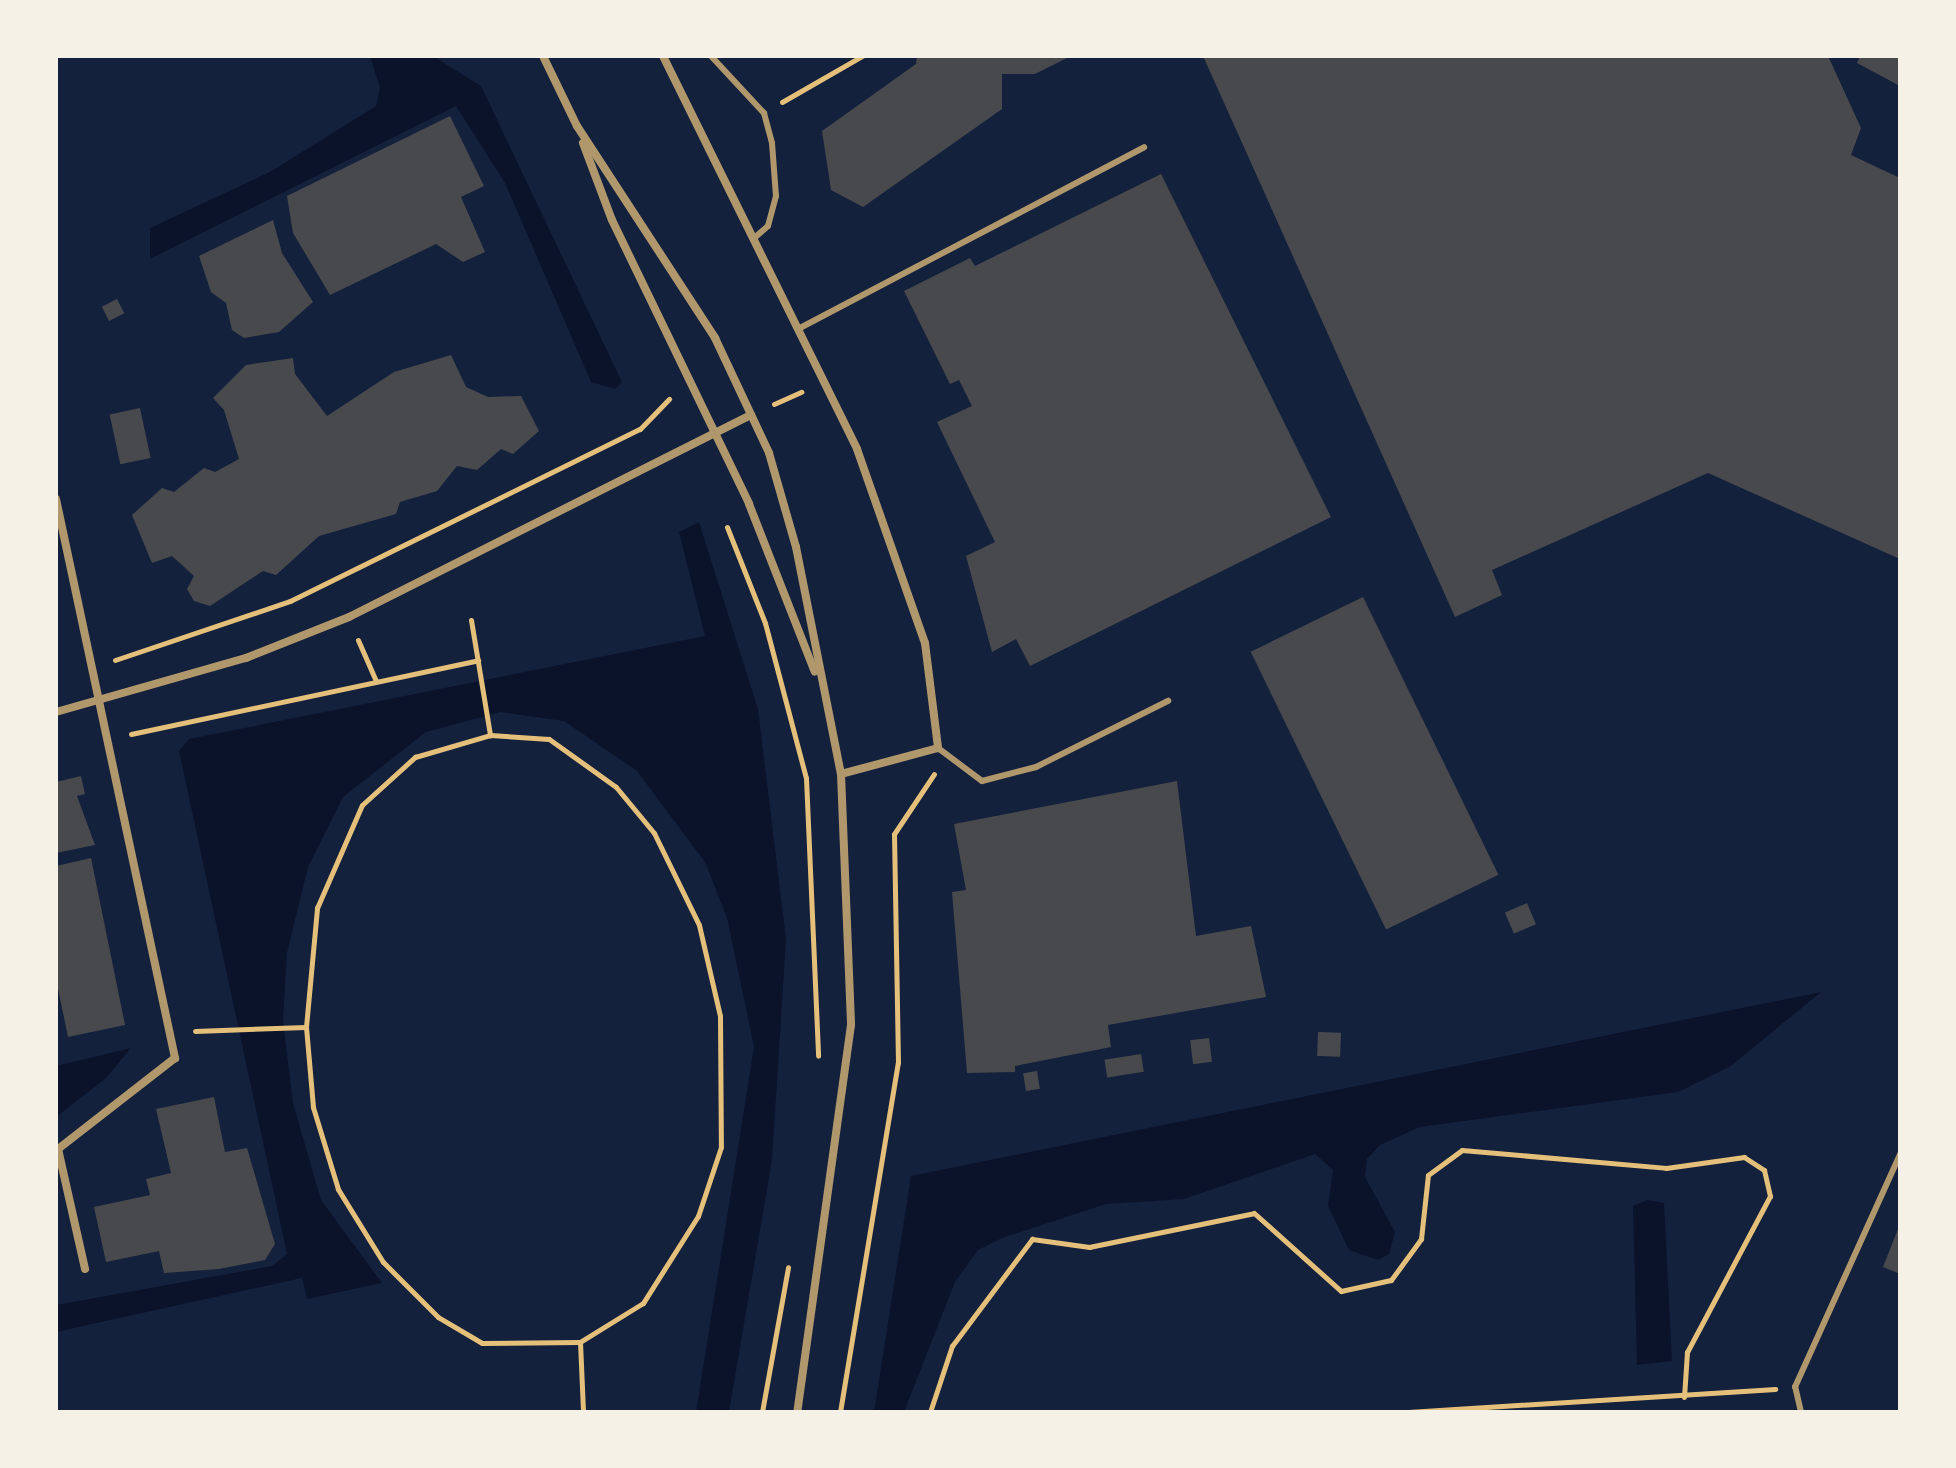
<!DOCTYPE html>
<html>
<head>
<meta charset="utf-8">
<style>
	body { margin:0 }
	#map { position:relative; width:1956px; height:1468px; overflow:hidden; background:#14213d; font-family:Bitter,serif }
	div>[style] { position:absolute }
	.water>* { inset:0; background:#0b132b }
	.building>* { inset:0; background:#48494c; transform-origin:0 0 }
	.path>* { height:5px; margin:-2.5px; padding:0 2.5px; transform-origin:2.5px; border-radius:2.5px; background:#e5c07b }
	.service>* { height:6px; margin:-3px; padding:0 3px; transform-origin:3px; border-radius:3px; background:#b1986c }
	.minor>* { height:8px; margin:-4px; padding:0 4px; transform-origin:4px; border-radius:4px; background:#b1986c }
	span { translate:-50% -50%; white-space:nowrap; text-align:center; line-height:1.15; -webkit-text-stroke:6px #f6f1e7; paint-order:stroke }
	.frame { position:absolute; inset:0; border:58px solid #f6f1e7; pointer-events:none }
</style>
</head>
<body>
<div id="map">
	<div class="water">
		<i style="clip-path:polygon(370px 56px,433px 56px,481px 86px,622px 382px,615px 389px,591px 382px,505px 183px,456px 106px,150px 259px,150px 228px,270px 172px,376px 106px,380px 88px)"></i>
		<i style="clip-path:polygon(699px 522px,758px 709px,786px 939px,772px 1160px,729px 1412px,696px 1412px,754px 1047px,727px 918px,705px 862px,637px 771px,564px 721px,500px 712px,426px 732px,343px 797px,308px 867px,287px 953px,283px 1021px,293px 1103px,321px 1200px,382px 1283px,307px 1299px,302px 1278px,56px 1332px,56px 1305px,272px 1266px,287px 1254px,179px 751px,189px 739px,705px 636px,679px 532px)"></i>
		<i style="clip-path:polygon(1821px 992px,1731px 1066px,1678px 1092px,1420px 1127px,1380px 1145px,1367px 1159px,1365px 1177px,1395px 1232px,1389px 1254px,1378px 1260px,1349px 1250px,1328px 1206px,1333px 1170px,1315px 1154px,1184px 1199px,1106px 1204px,1002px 1238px,978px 1250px,955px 1282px,904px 1412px,874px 1412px,911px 1176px)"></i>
		<i style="clip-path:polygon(131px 1048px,105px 1079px,56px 1117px,56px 1066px)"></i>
		<i style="clip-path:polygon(1647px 1200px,1664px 1203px,1672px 1361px,1637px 1365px,1633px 1206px)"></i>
	</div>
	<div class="building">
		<i style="clip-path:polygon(917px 56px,1071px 56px,1035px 74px,1002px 74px,1002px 109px,863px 207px,831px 190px,822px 131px,916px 64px)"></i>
		<i style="clip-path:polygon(1203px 56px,1828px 56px,1861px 128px,1851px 155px,1900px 178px,1900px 559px,1708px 473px,1492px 570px,1502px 595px,1455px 617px)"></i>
		<i style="clip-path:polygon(1860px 56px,1900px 56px,1900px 86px,1857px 63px)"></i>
		<i style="clip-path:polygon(450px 116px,484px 186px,461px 197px,485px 252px,463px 262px,436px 244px,330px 295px,293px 233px,287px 196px)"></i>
		<i style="clip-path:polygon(1161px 174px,1331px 517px,1030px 666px,1016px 639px,992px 652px,966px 556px,995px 542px,937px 422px,972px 406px,959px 380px,950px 384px,904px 291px,970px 258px,975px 266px)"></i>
		<i style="clip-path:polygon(273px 220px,282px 253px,313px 302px,279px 332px,244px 338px,232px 330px,226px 303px,211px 292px,199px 256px)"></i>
		<i style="left:117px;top:299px;width:16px;height:17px;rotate:63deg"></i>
		<i style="clip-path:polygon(451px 355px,466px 387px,488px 397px,521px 396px,539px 431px,513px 454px,501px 449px,477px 470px,457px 466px,437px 491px,400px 502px,396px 514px,319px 536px,276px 575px,263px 571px,210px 606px,194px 601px,187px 589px,194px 576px,172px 556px,152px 563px,132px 515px,162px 488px,174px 492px,204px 468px,215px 472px,239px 459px,224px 410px,213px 398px,246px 365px,293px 358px,295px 374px,327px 416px,394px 372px)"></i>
		<i style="left:140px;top:408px;width:51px;height:31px;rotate:78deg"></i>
		<i style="left:1363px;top:597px;width:309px;height:125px;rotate:64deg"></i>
		<i style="clip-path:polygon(81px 776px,85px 794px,77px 796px,95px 845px,56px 853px,56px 782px)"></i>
		<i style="clip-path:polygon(1177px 781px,1196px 936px,1251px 926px,1266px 997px,1108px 1025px,1111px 1047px,1015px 1066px,1015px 1072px,967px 1073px,952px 892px,966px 890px,954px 824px)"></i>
		<i style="clip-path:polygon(91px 858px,125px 1025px,68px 1037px,56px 979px,56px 866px)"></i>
		<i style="left:1527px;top:903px;width:23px;height:24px;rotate:67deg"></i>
		<i style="left:1318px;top:1032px;width:23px;height:24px;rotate:2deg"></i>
		<i style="left:1209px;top:1038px;width:24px;height:19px;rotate:83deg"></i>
		<i style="left:1141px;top:1054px;width:18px;height:37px;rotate:81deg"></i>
		<i style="left:1037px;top:1071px;width:18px;height:14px;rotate:81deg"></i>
		<i style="clip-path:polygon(214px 1097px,225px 1152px,247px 1148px,275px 1244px,265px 1260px,219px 1269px,164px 1273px,159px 1251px,106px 1262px,94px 1207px,150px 1195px,146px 1179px,171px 1173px,156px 1109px)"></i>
		<i style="clip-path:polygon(1900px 1224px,1900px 1274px,1883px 1267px)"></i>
	</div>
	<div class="path">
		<i style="left:782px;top:102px;width:92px;rotate:-29.9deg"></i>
		<i style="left:774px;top:404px;width:30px;rotate:-24deg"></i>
		<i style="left:727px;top:527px;width:103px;rotate:68.4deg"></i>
		<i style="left:765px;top:623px;width:160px;rotate:75.2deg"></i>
		<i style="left:806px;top:778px;width:278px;rotate:87.5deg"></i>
		<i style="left:471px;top:620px;width:117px;rotate:80.6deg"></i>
		<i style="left:358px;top:640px;width:45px;rotate:66.3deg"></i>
		<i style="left:115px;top:660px;width:185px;rotate:-18.6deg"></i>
		<i style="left:290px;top:601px;width:390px;rotate:-26.2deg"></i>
		<i style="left:640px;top:429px;width:42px;rotate:-46deg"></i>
		<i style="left:131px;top:734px;width:355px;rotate:-12deg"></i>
		<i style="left:490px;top:735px;width:59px;rotate:3.9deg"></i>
		<i style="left:549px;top:739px;width:82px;rotate:35.6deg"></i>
		<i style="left:616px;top:787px;width:60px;rotate:50.4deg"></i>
		<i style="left:654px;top:833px;width:102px;rotate:63.9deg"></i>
		<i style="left:699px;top:925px;width:93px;rotate:77deg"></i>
		<i style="left:720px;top:1016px;width:131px;rotate:89.6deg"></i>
		<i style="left:721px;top:1147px;width:73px;rotate:108.4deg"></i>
		<i style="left:698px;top:1216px;width:103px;rotate:122.3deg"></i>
		<i style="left:643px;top:1303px;width:74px;rotate:148.2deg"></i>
		<i style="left:580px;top:1342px;width:98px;rotate:179.4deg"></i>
		<i style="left:482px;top:1343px;width:51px;rotate:-149.4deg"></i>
		<i style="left:438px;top:1317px;width:78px;rotate:-135deg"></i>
		<i style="left:383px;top:1262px;width:86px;rotate:-121.7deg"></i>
		<i style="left:338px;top:1189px;width:86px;rotate:-107deg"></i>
		<i style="left:313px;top:1107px;width:80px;rotate:-95deg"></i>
		<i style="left:306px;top:1027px;width:120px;rotate:-84.7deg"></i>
		<i style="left:317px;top:908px;width:112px;rotate:-66.4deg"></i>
		<i style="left:362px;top:805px;width:72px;rotate:-42.2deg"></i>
		<i style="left:415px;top:757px;width:78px;rotate:-16.3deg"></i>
		<i style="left:195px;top:1031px;width:111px;rotate:-2.1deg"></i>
		<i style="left:580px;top:1342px;width:70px;rotate:87.5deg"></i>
		<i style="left:762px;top:1412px;width:147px;rotate:-79.8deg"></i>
		<i style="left:840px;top:1412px;width:354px;rotate:-80.6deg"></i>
		<i style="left:898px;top:1063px;width:229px;rotate:-91deg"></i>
		<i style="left:894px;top:834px;width:72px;rotate:-56.3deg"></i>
		<i style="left:930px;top:1412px;width:70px;rotate:-71.6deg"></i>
		<i style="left:952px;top:1346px;width:134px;rotate:-53.2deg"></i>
		<i style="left:1032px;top:1239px;width:58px;rotate:8deg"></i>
		<i style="left:1089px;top:1247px;width:168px;rotate:-11.6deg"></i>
		<i style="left:1254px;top:1213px;width:117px;rotate:41.9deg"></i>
		<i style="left:1341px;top:1291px;width:51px;rotate:-12.4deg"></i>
		<i style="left:1391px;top:1280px;width:51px;rotate:-53.8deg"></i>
		<i style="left:1421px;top:1239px;width:64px;rotate:-83.8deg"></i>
		<i style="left:1428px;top:1175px;width:42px;rotate:-36.3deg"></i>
		<i style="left:1462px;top:1150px;width:205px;rotate:5deg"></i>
		<i style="left:1666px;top:1168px;width:79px;rotate:-8deg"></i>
		<i style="left:1744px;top:1157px;width:24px;rotate:33deg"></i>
		<i style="left:1764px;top:1170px;width:27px;rotate:77deg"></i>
		<i style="left:1770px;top:1196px;width:177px;rotate:118deg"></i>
		<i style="left:1687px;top:1352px;width:45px;rotate:93.8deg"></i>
		<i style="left:1408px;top:1412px;width:368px;rotate:-3.6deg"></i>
	</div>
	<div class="service">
		<i style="left:711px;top:56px;width:78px;rotate:47.1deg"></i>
		<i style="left:764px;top:113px;width:31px;rotate:75deg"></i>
		<i style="left:772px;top:143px;width:53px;rotate:85.7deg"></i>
		<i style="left:776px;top:196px;width:31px;rotate:105deg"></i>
		<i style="left:768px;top:226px;width:20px;rotate:139deg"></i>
		<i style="left:798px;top:329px;width:391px;rotate:-27.7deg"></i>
		<i style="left:938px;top:748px;width:55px;rotate:36.9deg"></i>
		<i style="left:982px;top:781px;width:56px;rotate:-14.5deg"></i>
		<i style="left:1036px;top:767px;width:148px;rotate:-26.6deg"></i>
		<i style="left:1801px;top:1412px;width:26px;rotate:-103deg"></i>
		<i style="left:1795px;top:1387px;width:256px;rotate:-65.7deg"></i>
	</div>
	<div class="minor">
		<i style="left:543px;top:56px;width:78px;rotate:64.1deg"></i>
		<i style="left:577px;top:126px;width:253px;rotate:56.9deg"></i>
		<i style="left:715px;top:338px;width:127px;rotate:64.8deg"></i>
		<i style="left:769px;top:453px;width:98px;rotate:74deg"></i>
		<i style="left:796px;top:547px;width:231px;rotate:78.8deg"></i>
		<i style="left:841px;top:774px;width:251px;rotate:87.7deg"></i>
		<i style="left:851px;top:1025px;width:391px;rotate:97.9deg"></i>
		<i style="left:663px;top:56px;width:438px;rotate:63.7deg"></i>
		<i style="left:857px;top:449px;width:206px;rotate:70.7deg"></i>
		<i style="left:925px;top:643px;width:106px;rotate:82.9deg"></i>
		<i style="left:938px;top:748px;width:100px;rotate:165deg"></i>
		<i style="left:583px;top:143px;width:82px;rotate:69.4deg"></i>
		<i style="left:612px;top:220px;width:315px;rotate:64.2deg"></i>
		<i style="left:749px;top:504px;width:180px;rotate:68.6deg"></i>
		<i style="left:56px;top:499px;width:572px;rotate:77.98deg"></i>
		<i style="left:175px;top:1058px;width:148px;rotate:142.1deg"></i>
		<i style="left:58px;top:1149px;width:123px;rotate:77.3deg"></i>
		<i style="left:56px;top:712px;width:198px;rotate:-15.9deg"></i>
		<i style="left:246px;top:658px;width:111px;rotate:-21.7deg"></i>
		<i style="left:349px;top:617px;width:450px;rotate:-26.7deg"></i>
	</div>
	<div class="frame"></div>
</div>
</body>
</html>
